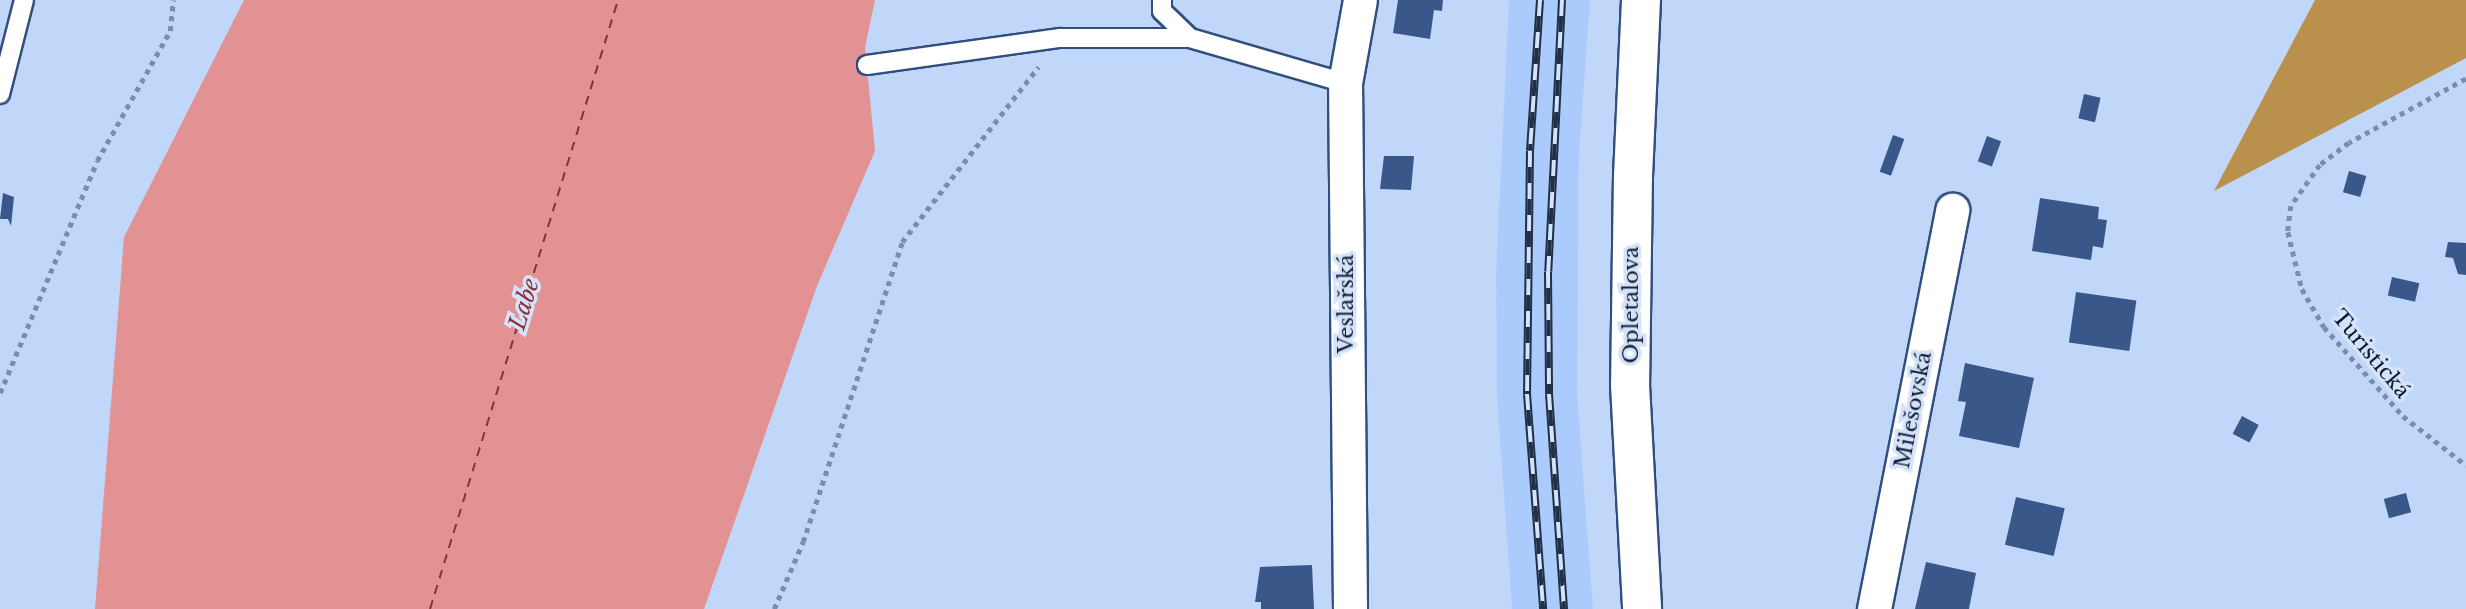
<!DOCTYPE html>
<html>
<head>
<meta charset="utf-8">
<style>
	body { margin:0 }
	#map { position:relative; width:2466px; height:609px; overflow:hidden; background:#c1d7f9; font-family:"Libre Baskerville",serif }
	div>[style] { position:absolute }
	.built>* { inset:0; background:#abcbfd }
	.forest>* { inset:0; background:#b9914d }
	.water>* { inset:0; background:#e39293 }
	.ferry>* { height:2px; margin-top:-1px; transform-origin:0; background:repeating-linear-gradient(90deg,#8e2f37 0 9px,transparent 0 16px) }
	.building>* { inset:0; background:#395889; transform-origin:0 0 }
	.path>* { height:4.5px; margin-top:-2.25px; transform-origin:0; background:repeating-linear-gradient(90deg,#7b8daa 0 5px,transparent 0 10px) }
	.roads { filter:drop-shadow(2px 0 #304e7e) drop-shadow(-2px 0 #304e7e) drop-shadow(0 2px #304e7e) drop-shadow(0 -2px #304e7e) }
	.service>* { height:18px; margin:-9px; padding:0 9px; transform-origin:9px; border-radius:9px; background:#fff }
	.minor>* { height:33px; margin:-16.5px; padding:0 16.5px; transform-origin:16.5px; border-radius:16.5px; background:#fff }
	.primary>* { height:38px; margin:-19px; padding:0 19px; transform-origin:19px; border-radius:19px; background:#fff }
	.rail>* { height:8px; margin-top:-4px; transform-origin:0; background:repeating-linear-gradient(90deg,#d4e3fa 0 16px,#223045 0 32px); box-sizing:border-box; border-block:2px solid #223045 }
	span { translate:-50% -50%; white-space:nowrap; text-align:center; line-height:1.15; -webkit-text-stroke:7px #d4e3fa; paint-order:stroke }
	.street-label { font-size:21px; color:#0e1b2f }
	.water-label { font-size:23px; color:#8e2f37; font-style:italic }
</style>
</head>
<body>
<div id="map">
	<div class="built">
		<i style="clip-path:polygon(1509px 0,1590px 0,1579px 154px,1577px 393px,1593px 609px,1512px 609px,1497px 396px,1496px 272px)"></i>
	</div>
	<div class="forest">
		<i style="clip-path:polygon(2315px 0,2466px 0,2466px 58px,2214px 191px)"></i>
	</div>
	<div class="water">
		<i style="clip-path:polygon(244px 0,875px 0,865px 47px,875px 151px,817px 286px,704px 609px,95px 609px,124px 237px)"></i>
	</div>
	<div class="ferry">
		<i style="left:430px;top:609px;width:637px;rotate:-72.84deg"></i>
	</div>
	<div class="building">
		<i style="clip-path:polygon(1398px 0,1443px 0,1442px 11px,1434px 10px,1430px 39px,1393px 33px)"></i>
		<i style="left:2084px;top:94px;width:17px;height:25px;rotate:13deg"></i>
		<i style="left:1893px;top:135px;width:12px;height:39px;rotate:20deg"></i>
		<i style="left:1987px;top:136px;width:15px;height:27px;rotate:20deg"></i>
		<i style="clip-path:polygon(1384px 156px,1414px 156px,1411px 190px,1380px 189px)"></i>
		<i style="left:2349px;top:171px;width:18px;height:22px;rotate:16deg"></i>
		<i style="clip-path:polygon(3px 193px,14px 197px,11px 226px,8px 219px,0 219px)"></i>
		<i style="clip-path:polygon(2040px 198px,2099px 207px,2098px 219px,2107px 220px,2103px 248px,2093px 246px,2091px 260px,2032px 251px)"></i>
		<i style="clip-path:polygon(2448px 242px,2466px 243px,2466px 275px,2458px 274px,2453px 258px,2445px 257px)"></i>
		<i style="left:2392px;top:277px;width:28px;height:19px;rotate:13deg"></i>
		<i style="left:2076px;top:292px;width:61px;height:51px;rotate:8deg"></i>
		<i style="clip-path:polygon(1965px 363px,2034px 378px,2019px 448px,1959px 436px,1966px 402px,1958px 401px)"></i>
		<i style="left:2242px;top:416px;width:19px;height:20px;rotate:28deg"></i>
		<i style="left:2406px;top:493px;width:20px;height:23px;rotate:75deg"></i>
		<i style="left:2016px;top:497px;width:50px;height:49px;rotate:13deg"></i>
		<i style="clip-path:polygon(1926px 562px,1976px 573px,1969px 609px,1915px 609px)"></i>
		<i style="clip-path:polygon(1312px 565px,1314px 609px,1261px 609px,1261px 602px,1255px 602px,1260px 567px)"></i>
	</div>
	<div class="path">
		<i style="left:2466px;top:79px;width:133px;rotate:151.3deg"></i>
		<i style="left:2349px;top:143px;width:36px;rotate:143deg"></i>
		<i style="left:2320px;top:165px;width:50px;rotate:125.3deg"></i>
		<i style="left:2291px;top:206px;width:26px;rotate:97deg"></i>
		<i style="left:2288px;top:232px;width:59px;rotate:76.2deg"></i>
		<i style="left:2302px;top:289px;width:44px;rotate:59.9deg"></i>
		<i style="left:2324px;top:327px;width:119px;rotate:48.4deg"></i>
		<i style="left:2403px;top:416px;width:80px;rotate:37.9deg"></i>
		<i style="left:0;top:393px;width:251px;rotate:-67.3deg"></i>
		<i style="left:97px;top:161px;width:149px;rotate:-60.7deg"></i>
		<i style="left:170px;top:31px;width:31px;rotate:-84deg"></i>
		<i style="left:774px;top:609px;width:73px;rotate:-66.6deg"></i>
		<i style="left:803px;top:542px;width:316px;rotate:-71.7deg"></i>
		<i style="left:902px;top:242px;width:222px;rotate:-52.1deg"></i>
	</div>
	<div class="roads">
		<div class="service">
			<i style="left:1162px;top:0;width:11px;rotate:90deg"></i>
			<i style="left:1162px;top:11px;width:39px;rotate:44deg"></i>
			<i style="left:867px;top:65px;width:195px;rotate:-8deg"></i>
			<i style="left:1060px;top:38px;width:130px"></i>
			<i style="left:1190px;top:38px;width:161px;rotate:16.2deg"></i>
			<i style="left:0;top:94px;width:97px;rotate:-75.7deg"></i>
		</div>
		<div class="minor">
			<i style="left:1350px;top:609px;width:526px;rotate:-90.54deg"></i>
			<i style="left:1345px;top:83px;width:84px;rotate:-79.8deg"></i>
			<i style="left:1874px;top:609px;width:407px;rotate:-78.9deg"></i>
		</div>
		<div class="primary">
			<i style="left:1641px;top:0;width:175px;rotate:92.6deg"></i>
			<i style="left:1633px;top:175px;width:210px;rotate:90.8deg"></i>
			<i style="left:1630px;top:385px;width:224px;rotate:86.9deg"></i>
		</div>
	</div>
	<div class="rail">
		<i style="left:1540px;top:0;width:151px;rotate:93.8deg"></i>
		<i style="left:1530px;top:151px;width:243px;rotate:90.7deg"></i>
		<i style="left:1527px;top:394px;width:216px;rotate:85.7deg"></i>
		<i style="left:1562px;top:0;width:272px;rotate:92.9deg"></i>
		<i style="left:1548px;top:272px;width:122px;rotate:89.5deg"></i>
		<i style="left:1549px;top:394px;width:216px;rotate:86deg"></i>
	</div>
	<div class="street-label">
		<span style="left:1346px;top:304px;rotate:-90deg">Veslařská</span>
		<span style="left:1631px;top:305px;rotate:-90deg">Opletalova</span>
		<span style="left:2371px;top:354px;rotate:50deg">Turistická</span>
		<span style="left:1913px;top:410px;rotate:-79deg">Milešovská</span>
	</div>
	<div class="water-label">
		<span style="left:524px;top:304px;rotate:-73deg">Labe</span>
	</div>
</div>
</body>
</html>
